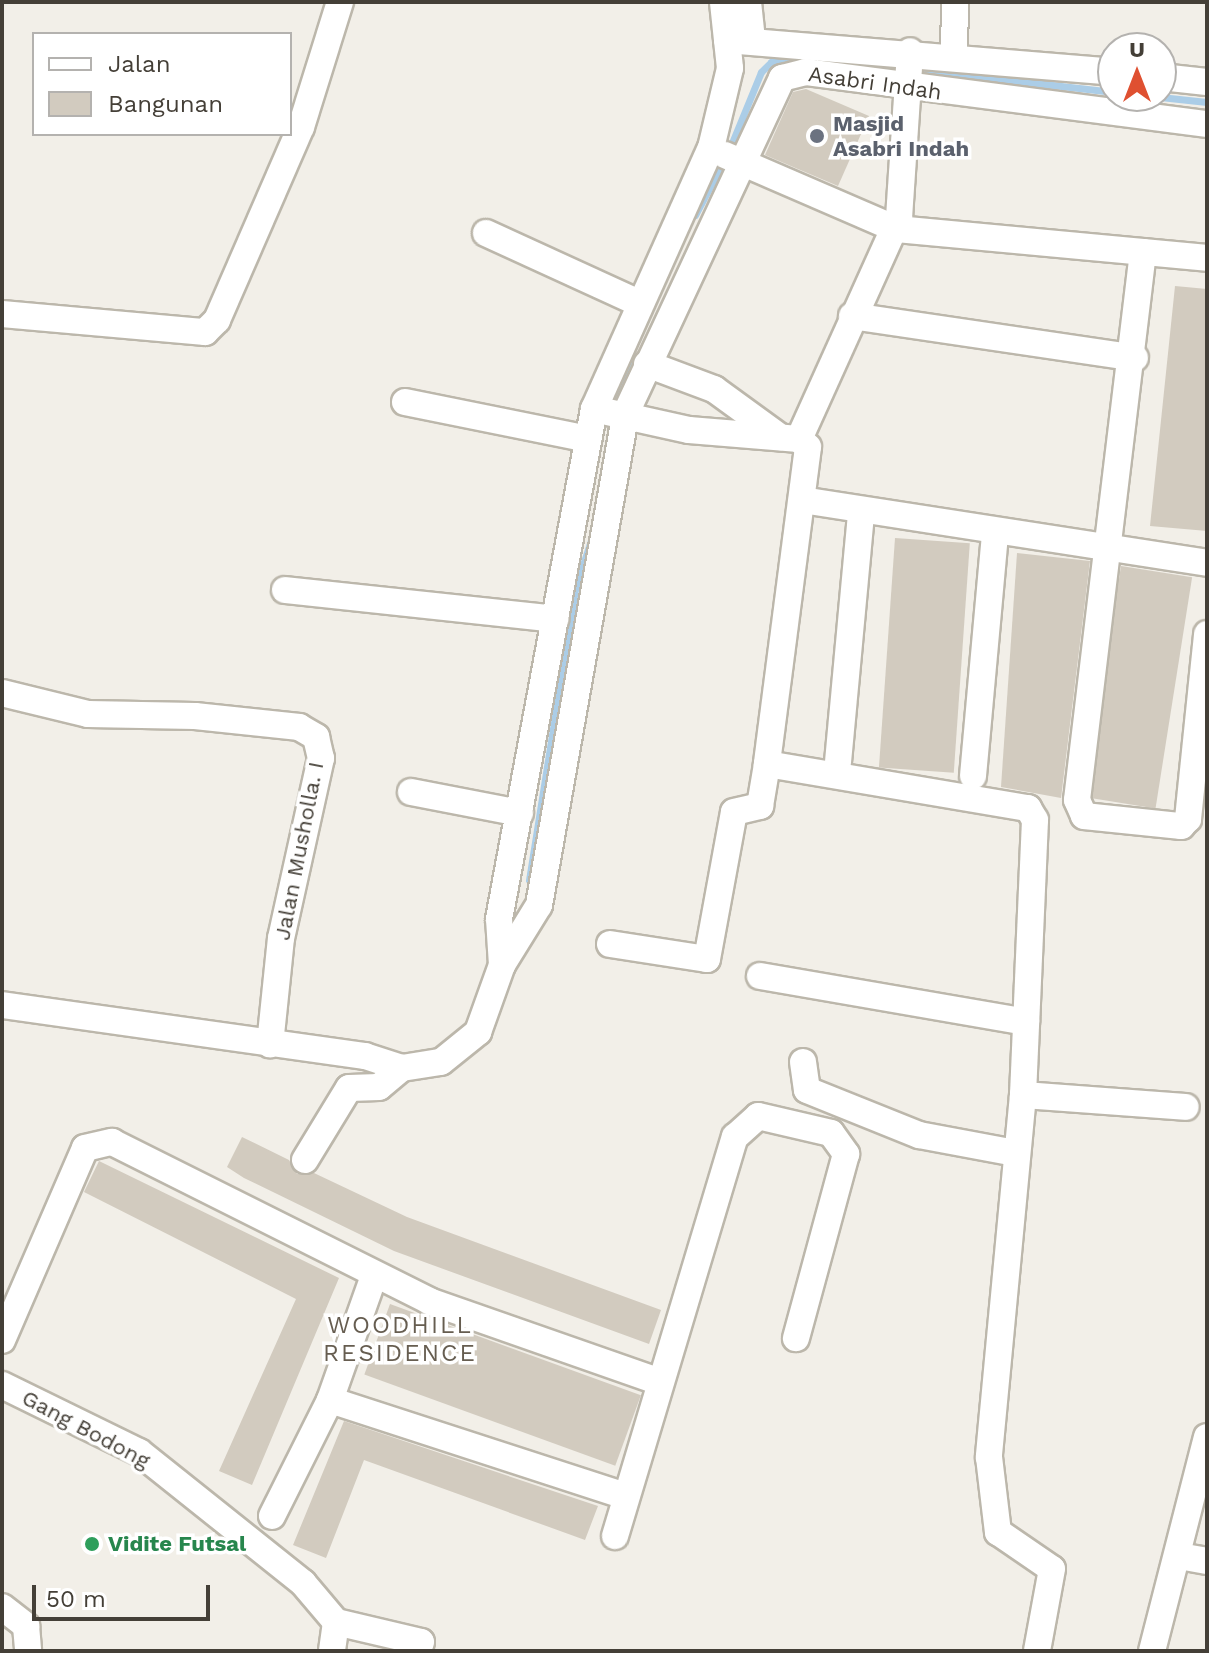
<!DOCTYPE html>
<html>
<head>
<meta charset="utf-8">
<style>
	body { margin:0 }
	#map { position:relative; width:1209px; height:1653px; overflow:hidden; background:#f2efe8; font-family:"Work Sans",sans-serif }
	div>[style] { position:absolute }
	.stream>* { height:7px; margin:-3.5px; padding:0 3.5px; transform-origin:3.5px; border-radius:3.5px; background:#abcde7 }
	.building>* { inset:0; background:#d2cbbf; transform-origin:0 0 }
	.roads { filter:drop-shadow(2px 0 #bcb7ab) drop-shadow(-2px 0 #bcb7ab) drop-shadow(0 2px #bcb7ab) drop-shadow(0 -2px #bcb7ab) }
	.street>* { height:26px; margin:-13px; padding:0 13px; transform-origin:13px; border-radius:13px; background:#fff }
	.dots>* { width:22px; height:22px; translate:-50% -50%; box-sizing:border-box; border:4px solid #fff; border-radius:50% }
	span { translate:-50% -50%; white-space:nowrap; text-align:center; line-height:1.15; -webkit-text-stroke:7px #fff; paint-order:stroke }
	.street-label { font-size:22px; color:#443f37 }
	.worship-label { font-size:22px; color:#5b616d; font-weight:700 }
	.left { translate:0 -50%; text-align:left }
	.leisure-label { font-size:22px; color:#27864d; font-weight:700 }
	.neighbourhood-label { font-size:24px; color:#665d50; letter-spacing:2px }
	.frame { position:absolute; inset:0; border:4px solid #443f37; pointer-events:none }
	.legend { position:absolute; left:32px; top:32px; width:260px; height:104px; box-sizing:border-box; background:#fff; border:2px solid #b4b2af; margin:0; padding:10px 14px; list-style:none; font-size:24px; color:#443f37 }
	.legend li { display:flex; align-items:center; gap:16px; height:40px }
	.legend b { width:40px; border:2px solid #b4b2af }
	.north { position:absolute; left:1097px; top:32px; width:80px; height:80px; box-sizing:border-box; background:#fff; border:2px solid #b4b2af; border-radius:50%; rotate:0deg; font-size:22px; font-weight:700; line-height:32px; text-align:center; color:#443f37 }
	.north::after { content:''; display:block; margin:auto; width:28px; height:36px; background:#df5031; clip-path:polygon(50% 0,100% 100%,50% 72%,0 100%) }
	.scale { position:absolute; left:32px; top:1585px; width:178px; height:36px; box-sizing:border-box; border:4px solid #443f37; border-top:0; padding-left:10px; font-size:24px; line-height:28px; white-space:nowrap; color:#443f37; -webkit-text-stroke:6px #fff; paint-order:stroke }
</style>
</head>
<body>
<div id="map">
	<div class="stream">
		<i style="left:877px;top:65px;width:238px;rotate:6.5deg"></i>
		<i style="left:1151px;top:96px;width:56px;rotate:6.1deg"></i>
		<i style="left:729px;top:150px;width:84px;rotate:-67.7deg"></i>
		<i style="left:761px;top:72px;width:14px;rotate:-45deg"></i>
		<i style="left:771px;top:62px;width:26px;rotate:-7deg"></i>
		<i style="left:695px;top:215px;width:60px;rotate:-62.2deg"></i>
		<i style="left:617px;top:400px;width:42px;rotate:-73.3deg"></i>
		<i style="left:529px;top:880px;width:295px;rotate:-81deg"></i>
		<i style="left:575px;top:589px;width:55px;rotate:-71.9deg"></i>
	</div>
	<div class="building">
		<i style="clip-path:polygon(806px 89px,869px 116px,838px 186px,765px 155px,793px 92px)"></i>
		<i style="clip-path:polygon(1175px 286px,1207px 289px,1207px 531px,1150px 526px)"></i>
		<i style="left:895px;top:538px;width:75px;height:230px;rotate:4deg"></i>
		<i style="clip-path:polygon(1017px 553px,1090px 561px,1061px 798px,1001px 787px)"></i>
		<i style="left:1121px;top:566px;width:72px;height:234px;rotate:9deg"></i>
		<i style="clip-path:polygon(242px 1137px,289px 1160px,297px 1174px,314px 1173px,407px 1217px,661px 1310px,649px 1344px,394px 1251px,244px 1178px,227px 1167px)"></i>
		<i style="clip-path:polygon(99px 1161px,339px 1278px,252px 1485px,219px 1471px,296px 1299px,84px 1192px)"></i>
		<i style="left:390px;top:1304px;width:267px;height:75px;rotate:20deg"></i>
		<i style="clip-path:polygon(344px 1421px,598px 1506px,585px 1540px,364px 1460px,326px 1558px,293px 1545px)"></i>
	</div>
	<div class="roads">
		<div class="street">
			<i style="left:748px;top:2px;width:38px;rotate:84deg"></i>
			<i style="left:727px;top:40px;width:387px;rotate:4.7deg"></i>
			<i style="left:954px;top:54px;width:52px;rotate:-88.9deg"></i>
			<i style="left:1161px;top:77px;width:46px;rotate:6.2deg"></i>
			<i style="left:725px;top:155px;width:186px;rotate:23.4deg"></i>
			<i style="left:896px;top:229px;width:312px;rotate:5.3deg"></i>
			<i style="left:486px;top:233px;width:168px;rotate:24.6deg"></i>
			<i style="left:1143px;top:252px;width:552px;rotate:96.87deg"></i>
			<i style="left:1077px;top:800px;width:17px;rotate:66deg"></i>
			<i style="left:1084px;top:816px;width:98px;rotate:5.9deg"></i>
			<i style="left:1181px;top:826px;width:10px;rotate:-45deg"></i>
			<i style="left:1188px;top:819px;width:186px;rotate:-84.1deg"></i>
			<i style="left:2px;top:314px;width:204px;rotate:5.1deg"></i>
			<i style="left:205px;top:332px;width:17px;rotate:-45deg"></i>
			<i style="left:217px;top:320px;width:210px;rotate:-66.5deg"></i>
			<i style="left:301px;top:127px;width:131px;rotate:-72.7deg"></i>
			<i style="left:852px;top:316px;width:286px;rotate:8.4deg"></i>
			<i style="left:647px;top:364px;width:72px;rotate:20.5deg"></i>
			<i style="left:714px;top:389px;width:82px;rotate:36deg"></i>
			<i style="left:405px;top:402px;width:187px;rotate:11.4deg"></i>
			<i style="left:594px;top:409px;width:97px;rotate:12.5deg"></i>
			<i style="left:689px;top:430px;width:110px;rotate:4.7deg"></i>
			<i style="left:799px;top:439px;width:12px;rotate:42deg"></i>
			<i style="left:808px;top:447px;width:320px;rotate:97.4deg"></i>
			<i style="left:767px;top:764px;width:265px;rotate:9.6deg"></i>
			<i style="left:1028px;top:808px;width:14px;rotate:60deg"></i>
			<i style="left:1035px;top:820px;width:275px;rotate:92.5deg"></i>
			<i style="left:1023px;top:1095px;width:364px;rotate:95.4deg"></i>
			<i style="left:989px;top:1457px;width:76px;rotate:83.2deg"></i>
			<i style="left:998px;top:1532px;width:65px;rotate:34.4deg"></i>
			<i style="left:1052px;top:1569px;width:83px;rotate:100.4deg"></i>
			<i style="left:799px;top:439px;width:243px;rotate:-65.7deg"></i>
			<i style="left:899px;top:218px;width:167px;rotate:-86.2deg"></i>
			<i style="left:802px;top:500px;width:410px;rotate:8.8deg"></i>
			<i style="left:285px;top:590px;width:272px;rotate:6.1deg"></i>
			<i style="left:2px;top:693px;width:89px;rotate:13.7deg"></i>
			<i style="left:88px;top:714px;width:107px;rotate:1.1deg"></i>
			<i style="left:195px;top:716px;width:105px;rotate:6deg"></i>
			<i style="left:299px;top:727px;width:20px;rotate:30deg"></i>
			<i style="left:316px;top:737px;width:22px;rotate:77deg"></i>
			<i style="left:321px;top:758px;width:184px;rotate:102.5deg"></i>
			<i style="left:281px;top:938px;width:107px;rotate:95.9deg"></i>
			<i style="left:838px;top:762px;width:248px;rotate:-84.7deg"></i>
			<i style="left:973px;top:776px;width:244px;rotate:-84.8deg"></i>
			<i style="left:411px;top:792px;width:111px;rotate:10.9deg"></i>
			<i style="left:610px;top:944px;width:98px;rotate:8.8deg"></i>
			<i style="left:707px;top:959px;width:149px;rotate:-79.6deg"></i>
			<i style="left:734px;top:812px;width:27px;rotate:-13deg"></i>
			<i style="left:760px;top:806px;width:43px;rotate:-80.5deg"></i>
			<i style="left:502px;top:965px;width:46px;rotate:-93.7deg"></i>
			<i style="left:499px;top:919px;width:519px;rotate:-79.45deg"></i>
			<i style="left:594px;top:409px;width:286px;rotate:-65.9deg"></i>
			<i style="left:711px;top:148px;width:82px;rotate:-76.6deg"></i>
			<i style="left:730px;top:68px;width:66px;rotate:-96.1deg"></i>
			<i style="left:760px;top:976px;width:270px;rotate:9.8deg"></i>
			<i style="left:2px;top:1005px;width:367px;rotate:8deg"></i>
			<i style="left:365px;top:1056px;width:39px;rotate:18deg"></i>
			<i style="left:402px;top:1068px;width:39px;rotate:-9deg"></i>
			<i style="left:441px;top:1062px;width:48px;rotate:-39deg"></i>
			<i style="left:478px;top:1032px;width:71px;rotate:-70.3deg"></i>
			<i style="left:502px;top:965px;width:70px;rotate:-58.3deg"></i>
			<i style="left:539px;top:905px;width:497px;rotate:-80deg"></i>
			<i style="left:625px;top:415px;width:372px;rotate:-65deg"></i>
			<i style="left:782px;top:78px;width:25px;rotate:-14deg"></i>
			<i style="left:806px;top:72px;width:404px;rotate:7.4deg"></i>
			<i style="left:803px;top:1062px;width:28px;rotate:82deg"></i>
			<i style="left:807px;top:1090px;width:121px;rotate:21.9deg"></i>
			<i style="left:919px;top:1135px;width:98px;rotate:10.6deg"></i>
			<i style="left:1023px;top:1095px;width:163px;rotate:4.2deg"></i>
			<i style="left:305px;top:1160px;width:84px;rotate:-58.6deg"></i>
			<i style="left:349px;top:1088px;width:30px;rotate:-2deg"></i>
			<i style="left:379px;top:1087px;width:30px;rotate:-40deg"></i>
			<i style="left:2px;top:1340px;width:209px;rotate:-66.6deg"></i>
			<i style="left:85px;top:1148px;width:28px;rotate:-13deg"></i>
			<i style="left:112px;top:1142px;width:355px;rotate:26.6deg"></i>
			<i style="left:429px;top:1301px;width:243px;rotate:19.3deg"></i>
			<i style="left:2px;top:1385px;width:153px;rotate:26.1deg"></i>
			<i style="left:139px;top:1452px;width:210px;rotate:38.6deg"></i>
			<i style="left:303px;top:1583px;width:51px;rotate:49.8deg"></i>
			<i style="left:336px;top:1622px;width:29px;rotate:98deg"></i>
			<i style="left:330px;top:1400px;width:311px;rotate:18deg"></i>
			<i style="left:272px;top:1516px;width:130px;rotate:-63.4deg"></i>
			<i style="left:330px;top:1400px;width:132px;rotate:-70.5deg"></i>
			<i style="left:615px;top:1536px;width:417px;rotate:-73.3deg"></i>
			<i style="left:735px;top:1137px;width:31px;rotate:-42deg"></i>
			<i style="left:758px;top:1116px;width:75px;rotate:13.1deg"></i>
			<i style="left:831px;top:1133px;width:26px;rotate:54deg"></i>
			<i style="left:846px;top:1154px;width:191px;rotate:105.2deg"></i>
			<i style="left:1179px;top:1556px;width:28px;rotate:10deg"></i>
			<i style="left:2px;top:1607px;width:31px;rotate:38deg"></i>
			<i style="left:26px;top:1626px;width:25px;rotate:85deg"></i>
			<i style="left:336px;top:1622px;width:87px;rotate:13.2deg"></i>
			<i style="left:421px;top:1642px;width:9px;rotate:108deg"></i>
			<i style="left:1152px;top:1651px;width:221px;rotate:-75.6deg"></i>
		</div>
	</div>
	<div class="dots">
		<i style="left:817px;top:136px;background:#6b7280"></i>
		<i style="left:92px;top:1544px;background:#2e9e5b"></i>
	</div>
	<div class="street-label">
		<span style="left:875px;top:83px;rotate:8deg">Asabri Indah</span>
		<span style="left:299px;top:851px;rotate:-79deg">Jalan Musholla. I</span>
		<span style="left:86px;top:1429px;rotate:28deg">Gang Bodong</span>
	</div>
	<div class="worship-label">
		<span class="left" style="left:833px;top:136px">Masjid<br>Asabri Indah</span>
	</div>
	<div class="leisure-label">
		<span class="left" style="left:108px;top:1544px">Vidite Futsal</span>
	</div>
	<div class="neighbourhood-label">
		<span style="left:400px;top:1340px">WOODHILL<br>RESIDENCE</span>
	</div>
	<div class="frame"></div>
	<ul class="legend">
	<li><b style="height:10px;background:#fff"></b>Jalan</li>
	<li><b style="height:22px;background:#d2cbbf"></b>Bangunan</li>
	</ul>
	<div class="north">U</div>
	<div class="scale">50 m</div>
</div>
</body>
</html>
